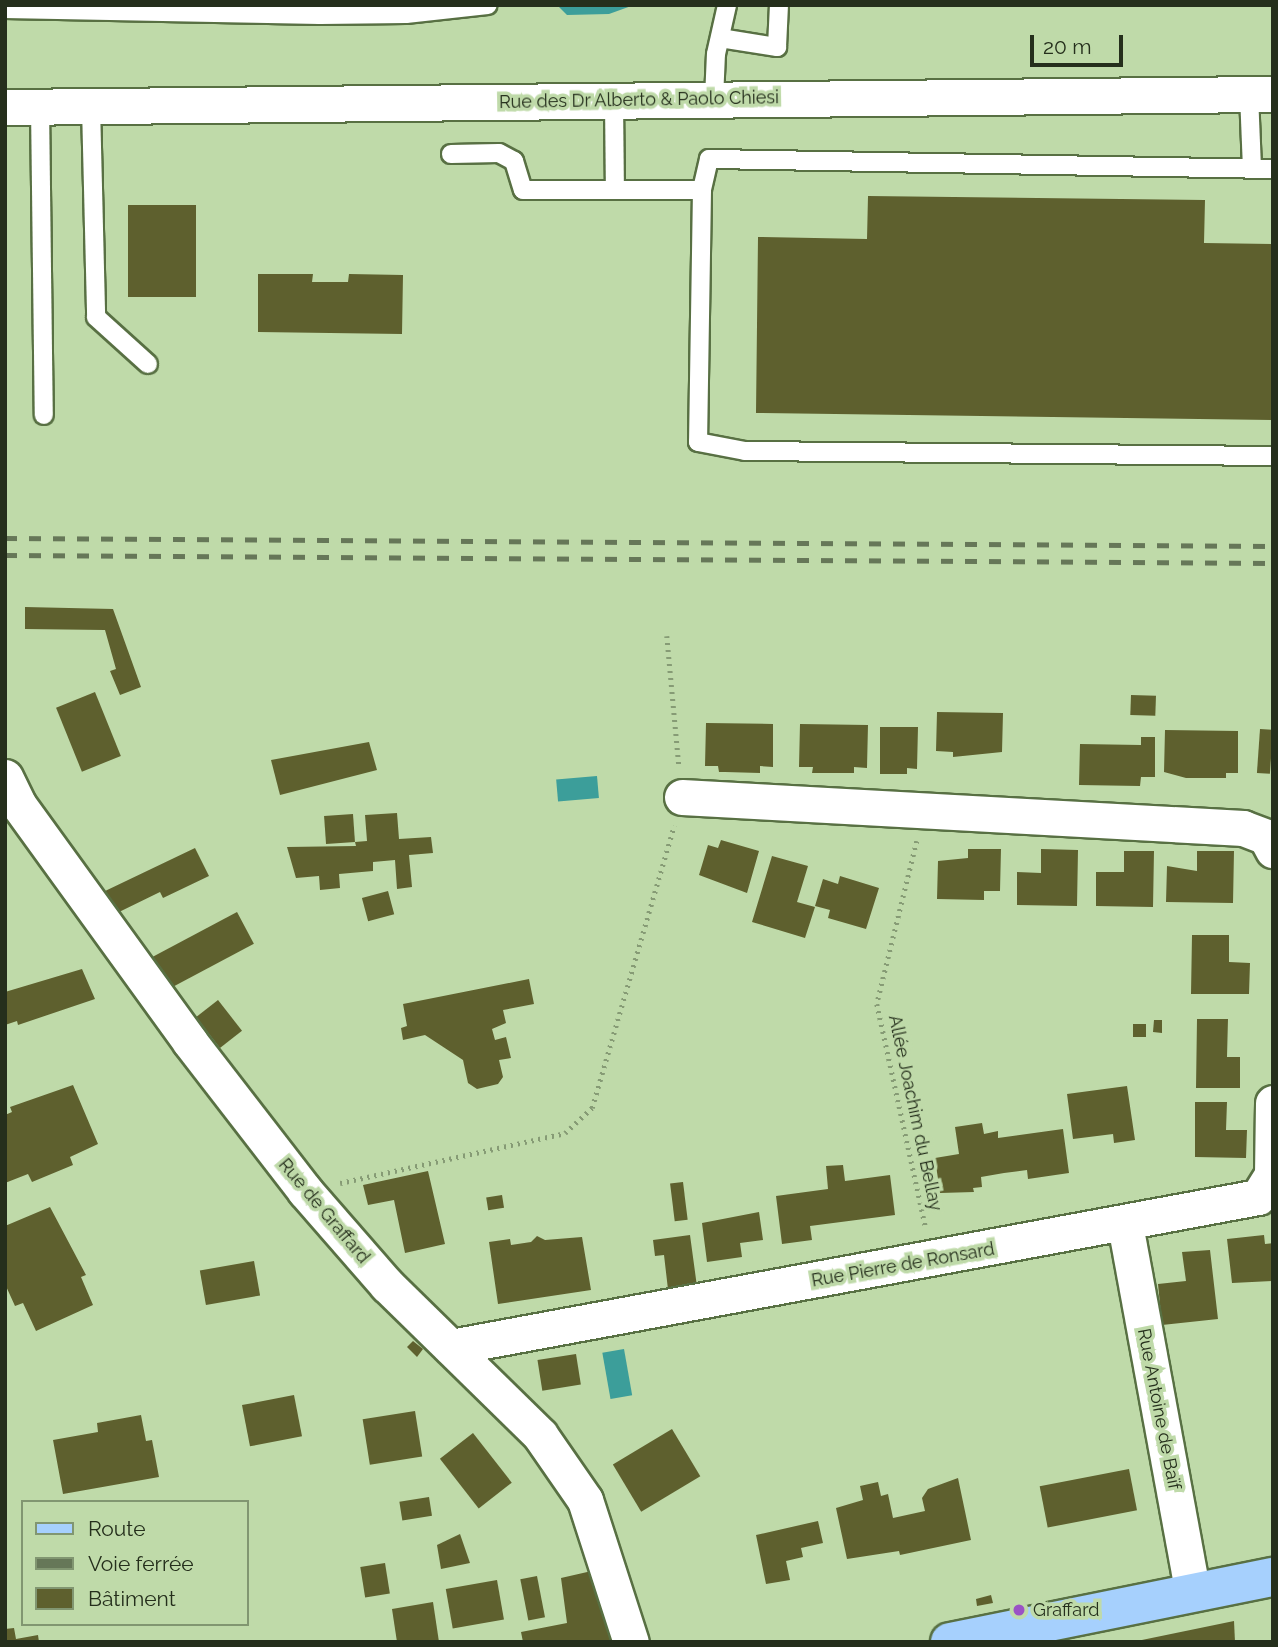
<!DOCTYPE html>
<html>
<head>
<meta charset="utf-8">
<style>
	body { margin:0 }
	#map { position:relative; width:1278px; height:1647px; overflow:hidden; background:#bfdaa9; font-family:Raleway,sans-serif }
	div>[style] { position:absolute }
	.water>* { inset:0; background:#3c9e9a; transform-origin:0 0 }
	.building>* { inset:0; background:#5e602e; transform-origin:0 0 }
	.path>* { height:4.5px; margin-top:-2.25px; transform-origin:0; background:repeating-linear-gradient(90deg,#869b75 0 2px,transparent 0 7px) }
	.roads { filter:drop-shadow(2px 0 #587043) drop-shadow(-2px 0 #587043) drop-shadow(0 2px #587043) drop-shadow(0 -2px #587043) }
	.service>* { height:18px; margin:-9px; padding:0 9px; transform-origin:9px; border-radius:9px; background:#fff }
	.minor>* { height:35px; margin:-17.5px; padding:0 17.5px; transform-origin:17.5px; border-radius:17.5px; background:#fff }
	.primary>* { height:38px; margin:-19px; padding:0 19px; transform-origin:19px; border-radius:19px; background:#a6d0fd }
	.rail>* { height:5px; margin-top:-2.5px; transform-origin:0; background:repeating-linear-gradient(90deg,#667758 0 12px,transparent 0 24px) }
	.dots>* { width:19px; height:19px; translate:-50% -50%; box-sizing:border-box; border:4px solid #bfdaa9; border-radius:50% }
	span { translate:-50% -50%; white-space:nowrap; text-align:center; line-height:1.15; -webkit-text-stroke:7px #bfdaa9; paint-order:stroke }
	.street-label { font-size:18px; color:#252f1c }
	.poi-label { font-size:18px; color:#252f1c }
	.left { translate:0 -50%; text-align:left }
	.frame { position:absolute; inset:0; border:7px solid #252f1c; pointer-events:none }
	.legend { position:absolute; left:21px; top:1500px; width:228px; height:126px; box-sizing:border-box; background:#bfdaa9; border:2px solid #819671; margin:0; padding:9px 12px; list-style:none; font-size:21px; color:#252f1c }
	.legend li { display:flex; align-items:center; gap:14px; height:35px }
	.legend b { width:35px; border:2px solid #819671 }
	.scale { position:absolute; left:1030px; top:35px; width:93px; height:32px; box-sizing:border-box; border:4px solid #252f1c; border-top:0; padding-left:9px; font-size:21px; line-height:24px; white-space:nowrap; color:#252f1c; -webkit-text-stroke:5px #bfdaa9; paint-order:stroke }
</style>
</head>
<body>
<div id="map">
	<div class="water">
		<i style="clip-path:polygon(557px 5px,634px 5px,609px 14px,567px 15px)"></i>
		<i style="left:597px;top:776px;width:22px;height:41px;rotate:85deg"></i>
		<i style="left:624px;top:1349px;width:47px;height:22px;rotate:80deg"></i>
	</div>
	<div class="building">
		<i style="clip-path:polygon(868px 196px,1205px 200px,1204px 243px,1273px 244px,1273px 420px,756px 413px,758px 237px,867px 239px)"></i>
		<i style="left:128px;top:205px;width:68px;height:92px"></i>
		<i style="clip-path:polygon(258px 274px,313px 274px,312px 282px,348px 282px,349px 274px,403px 275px,402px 334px,258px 332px)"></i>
		<i style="clip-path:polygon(25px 607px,113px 609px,141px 687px,120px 695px,110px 671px,116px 669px,105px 630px,25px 629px)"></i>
		<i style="left:95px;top:692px;width:69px;height:42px;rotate:68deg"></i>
		<i style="left:1131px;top:695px;width:25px;height:20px;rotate:2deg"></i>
		<i style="clip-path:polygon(937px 712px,1003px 713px,1002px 752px,953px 757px,953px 752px,936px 751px)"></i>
		<i style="clip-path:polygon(706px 723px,773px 724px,773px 767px,760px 766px,760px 773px,725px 772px,719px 772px,718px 766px,705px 766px)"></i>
		<i style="clip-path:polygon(800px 724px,868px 725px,867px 768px,854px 767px,854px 773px,812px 773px,813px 767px,799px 767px)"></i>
		<i style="clip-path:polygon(880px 727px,918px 727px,917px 769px,907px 768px,907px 774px,880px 774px)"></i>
		<i style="left:1260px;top:729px;width:13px;height:44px;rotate:4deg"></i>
		<i style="clip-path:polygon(1165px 730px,1238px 731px,1238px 773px,1226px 773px,1226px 778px,1186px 778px,1164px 772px)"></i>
		<i style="clip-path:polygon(1141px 737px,1155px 737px,1155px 777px,1141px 777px,1140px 786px,1079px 785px,1080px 744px,1141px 745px)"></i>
		<i style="clip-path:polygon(369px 742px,377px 770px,280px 795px,271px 760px)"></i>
		<i style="clip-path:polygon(397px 813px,399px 839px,431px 837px,433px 853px,409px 855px,412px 887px,397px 889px,395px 860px,373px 862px,373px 871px,339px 874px,340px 888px,320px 890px,319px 876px,296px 878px,287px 847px,356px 846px,355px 842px,367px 841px,365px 815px)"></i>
		<i style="left:353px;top:814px;width:28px;height:29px;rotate:86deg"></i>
		<i style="clip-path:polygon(721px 840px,759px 851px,747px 893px,699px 875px,708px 845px,718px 848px)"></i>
		<i style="clip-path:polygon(195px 848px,209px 876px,163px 898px,160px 892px,117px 913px,103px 892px)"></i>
		<i style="clip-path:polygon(968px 849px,1001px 849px,1000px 891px,984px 891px,984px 900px,937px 899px,938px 861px,968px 858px)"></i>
		<i style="clip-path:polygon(1041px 849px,1078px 850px,1077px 906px,1017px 905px,1017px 872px,1041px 873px)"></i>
		<i style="clip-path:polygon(1124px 851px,1154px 851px,1153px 907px,1096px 906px,1096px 872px,1124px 872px)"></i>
		<i style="clip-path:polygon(1197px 851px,1234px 851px,1233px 903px,1166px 902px,1167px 866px,1197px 871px)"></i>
		<i style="clip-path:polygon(772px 856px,808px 866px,797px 902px,815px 907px,805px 938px,752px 922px)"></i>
		<i style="clip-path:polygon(840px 876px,879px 888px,866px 929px,828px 918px,830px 910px,815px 906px,823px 879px,838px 884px)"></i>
		<i style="left:388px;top:891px;width:24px;height:27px;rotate:75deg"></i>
		<i style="left:237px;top:912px;width:36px;height:98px;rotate:62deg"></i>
		<i style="clip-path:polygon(1192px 935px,1229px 935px,1229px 962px,1250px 963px,1249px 994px,1191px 994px)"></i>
		<i style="clip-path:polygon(82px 969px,95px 999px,18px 1025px,17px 1021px,5px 1025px,5px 992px)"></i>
		<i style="clip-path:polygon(529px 979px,534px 1004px,503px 1010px,506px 1023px,492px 1029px,495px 1040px,506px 1037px,511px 1058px,499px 1060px,503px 1077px,498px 1084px,477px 1089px,468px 1083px,463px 1060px,425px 1035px,403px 1040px,401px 1028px,407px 1026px,403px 1004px)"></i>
		<i style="left:218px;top:1000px;width:39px;height:28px;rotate:52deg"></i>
		<i style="clip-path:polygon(1197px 1019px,1228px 1019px,1227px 1057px,1240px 1057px,1240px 1088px,1196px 1088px)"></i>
		<i style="clip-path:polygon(1154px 1020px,1162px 1020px,1162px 1033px,1153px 1032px)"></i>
		<i style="left:1133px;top:1024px;width:13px;height:13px"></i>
		<i style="clip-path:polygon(73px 1085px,98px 1144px,70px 1157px,73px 1165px,32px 1182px,28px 1174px,5px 1183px,5px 1115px,12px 1112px,10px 1107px)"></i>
		<i style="clip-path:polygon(1127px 1086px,1135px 1140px,1114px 1143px,1113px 1134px,1073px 1139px,1067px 1094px)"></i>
		<i style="clip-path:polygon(1195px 1102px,1227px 1102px,1226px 1130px,1247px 1130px,1246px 1158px,1195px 1157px)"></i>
		<i style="clip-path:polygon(982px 1123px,984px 1134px,998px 1131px,998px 1138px,1063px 1129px,1069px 1173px,1028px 1179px,1027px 1170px,1004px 1173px,981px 1177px,982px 1187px,973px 1188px,974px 1192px,940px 1193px,935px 1158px,959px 1154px,955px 1127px)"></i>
		<i style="clip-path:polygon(843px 1165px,845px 1181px,890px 1175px,895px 1215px,810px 1226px,812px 1240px,782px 1244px,776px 1196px,828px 1189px,826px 1166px)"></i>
		<i style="clip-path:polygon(428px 1171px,445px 1244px,405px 1253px,394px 1200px,368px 1205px,363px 1185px)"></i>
		<i style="left:683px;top:1182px;width:38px;height:13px;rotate:83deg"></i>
		<i style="left:502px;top:1195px;width:13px;height:16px;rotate:81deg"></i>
		<i style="clip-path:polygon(50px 1207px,86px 1275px,81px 1277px,93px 1305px,36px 1331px,23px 1303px,15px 1306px,5px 1284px,5px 1226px)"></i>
		<i style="clip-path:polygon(759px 1212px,763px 1240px,740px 1243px,742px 1257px,707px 1262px,702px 1223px)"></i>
		<i style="clip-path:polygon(690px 1235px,698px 1294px,669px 1298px,664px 1255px,655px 1256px,653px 1240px)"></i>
		<i style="clip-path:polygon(1264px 1235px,1265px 1244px,1273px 1243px,1273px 1281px,1232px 1283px,1227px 1239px)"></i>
		<i style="clip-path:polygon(537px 1236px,545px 1240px,582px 1237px,591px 1290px,498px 1304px,489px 1242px,510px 1239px,511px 1245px,531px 1242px)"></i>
		<i style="clip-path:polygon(1210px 1250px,1218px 1319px,1162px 1325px,1158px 1284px,1186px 1281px,1182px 1252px)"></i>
		<i style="left:254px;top:1261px;width:35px;height:55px;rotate:80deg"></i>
		<i style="clip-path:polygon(413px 1341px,423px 1349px,417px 1357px,407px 1347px)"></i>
		<i style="left:576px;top:1354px;width:31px;height:39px;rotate:81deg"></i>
		<i style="left:294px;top:1395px;width:42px;height:53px;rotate:79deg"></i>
		<i style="left:415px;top:1411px;width:46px;height:53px;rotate:81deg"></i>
		<i style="clip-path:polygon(141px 1415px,146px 1441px,152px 1440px,159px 1477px,63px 1494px,53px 1440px,98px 1432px,97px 1423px)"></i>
		<i style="left:672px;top:1429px;width:55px;height:69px;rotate:59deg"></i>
		<i style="left:473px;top:1433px;width:63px;height:42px;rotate:52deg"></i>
		<i style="left:1129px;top:1469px;width:42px;height:91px;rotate:79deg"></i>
		<i style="clip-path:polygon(958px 1478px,971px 1540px,900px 1555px,899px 1551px,847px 1559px,836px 1508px,863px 1500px,860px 1486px,878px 1482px,881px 1496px,888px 1494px,893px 1518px,925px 1511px,922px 1498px,928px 1489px)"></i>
		<i style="left:429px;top:1497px;width:19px;height:30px;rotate:81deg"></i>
		<i style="clip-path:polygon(818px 1521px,823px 1543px,801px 1548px,803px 1557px,786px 1561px,790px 1580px,766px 1584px,756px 1535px)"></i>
		<i style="clip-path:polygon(460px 1534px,470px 1563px,441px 1569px,437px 1545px)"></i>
		<i style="left:385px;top:1563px;width:31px;height:25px;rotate:81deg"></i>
		<i style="clip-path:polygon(596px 1570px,613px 1642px,523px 1642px,521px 1632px,567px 1623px,561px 1578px)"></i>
		<i style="left:537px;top:1576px;width:42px;height:17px;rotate:79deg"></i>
		<i style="left:497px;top:1580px;width:40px;height:52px;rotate:80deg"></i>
		<i style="clip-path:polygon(991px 1595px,993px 1603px,977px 1606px,976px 1599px)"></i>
		<i style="clip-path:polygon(433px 1602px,439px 1642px,397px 1642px,392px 1609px)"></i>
		<i style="clip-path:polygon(1234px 1621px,1235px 1642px,1137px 1642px,1137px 1641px)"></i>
		<i style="clip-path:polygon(14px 1628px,16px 1639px,38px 1635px,39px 1642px,5px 1642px,5px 1629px)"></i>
	</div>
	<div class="path">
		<i style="left:667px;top:636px;width:131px;rotate:84.7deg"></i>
		<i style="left:917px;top:841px;width:168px;rotate:103.8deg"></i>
		<i style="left:877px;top:1004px;width:229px;rotate:77.7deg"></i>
		<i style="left:340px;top:1183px;width:230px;rotate:-12.5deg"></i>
		<i style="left:565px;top:1133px;width:37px;rotate:-43deg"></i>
		<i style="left:592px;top:1108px;width:294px;rotate:-73.8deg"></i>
	</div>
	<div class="roads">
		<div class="service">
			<i style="left:5px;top:9px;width:315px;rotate:1.1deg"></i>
			<i style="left:320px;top:15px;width:86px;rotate:-0.7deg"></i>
			<i style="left:406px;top:14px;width:82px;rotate:-6.3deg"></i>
			<i style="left:720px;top:38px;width:58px;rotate:9deg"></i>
			<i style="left:777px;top:47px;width:42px;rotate:-87.3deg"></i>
			<i style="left:1249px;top:94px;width:75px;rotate:87.7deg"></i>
			<i style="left:714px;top:99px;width:45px;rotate:-87.5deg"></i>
			<i style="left:716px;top:54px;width:50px;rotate:-77.3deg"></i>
			<i style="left:614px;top:101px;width:89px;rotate:89.4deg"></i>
			<i style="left:40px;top:106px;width:309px;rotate:89.3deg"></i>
			<i style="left:91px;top:106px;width:211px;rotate:88.6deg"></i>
			<i style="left:96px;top:317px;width:70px;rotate:42.1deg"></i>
			<i style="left:451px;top:154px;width:48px;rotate:-1.2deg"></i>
			<i style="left:499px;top:153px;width:17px;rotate:28deg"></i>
			<i style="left:514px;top:161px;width:30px;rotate:73deg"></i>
			<i style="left:523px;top:190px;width:179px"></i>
			<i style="left:1273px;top:169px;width:564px;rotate:-178.98deg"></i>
			<i style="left:709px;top:159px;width:32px;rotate:103deg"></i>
			<i style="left:702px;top:190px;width:252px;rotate:90.9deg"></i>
			<i style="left:698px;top:442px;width:48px;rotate:10.8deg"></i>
			<i style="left:745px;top:451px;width:528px;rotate:0.54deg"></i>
		</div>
		<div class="minor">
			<i style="left:5px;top:107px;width:1268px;rotate:-0.59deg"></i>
			<i style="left:5px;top:777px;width:30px;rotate:64deg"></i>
			<i style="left:18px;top:804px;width:294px;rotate:54.1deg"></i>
			<i style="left:190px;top:1042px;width:188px;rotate:52.3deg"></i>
			<i style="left:305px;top:1191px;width:125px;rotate:48.9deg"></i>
			<i style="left:387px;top:1285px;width:214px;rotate:44.4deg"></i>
			<i style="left:540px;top:1435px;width:79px;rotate:55.3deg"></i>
			<i style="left:585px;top:1500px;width:149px;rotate:72.1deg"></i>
			<i style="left:682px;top:797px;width:562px;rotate:3.16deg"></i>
			<i style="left:1243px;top:828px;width:25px;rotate:21deg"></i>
			<i style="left:1266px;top:837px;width:15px;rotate:62deg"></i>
			<i style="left:1125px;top:1224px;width:375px;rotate:79.6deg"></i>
			<i style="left:451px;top:1347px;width:821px;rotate:-10.53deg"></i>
			<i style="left:1258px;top:1197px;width:26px;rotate:-58deg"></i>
			<i style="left:1272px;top:1175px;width:72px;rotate:-89.2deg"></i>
		</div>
		<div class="primary">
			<i style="left:950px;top:1642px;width:329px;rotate:-11.4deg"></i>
		</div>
	</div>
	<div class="rail">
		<i style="left:5px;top:538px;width:1268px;rotate:0.36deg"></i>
		<i style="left:5px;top:555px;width:1268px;rotate:0.36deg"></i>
	</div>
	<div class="dots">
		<i style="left:1019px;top:1610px;background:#9a52c5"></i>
	</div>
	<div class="street-label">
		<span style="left:639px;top:100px;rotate:-1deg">Rue des Dr Alberto &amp; Paolo Chiesi</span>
		<span style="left:915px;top:1113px;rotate:78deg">Allée Joachim du Bellay</span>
		<span style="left:324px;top:1211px;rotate:50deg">Rue de Graffard</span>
		<span style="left:903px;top:1265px;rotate:-10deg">Rue Pierre de Ronsard</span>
		<span style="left:1159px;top:1409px;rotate:79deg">Rue Antoine de Baïf</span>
	</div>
	<div class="poi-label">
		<span class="left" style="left:1033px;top:1610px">Graffard</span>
	</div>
	<div class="frame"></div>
	<ul class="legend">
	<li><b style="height:9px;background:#a6d0fd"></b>Route</li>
	<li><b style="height:9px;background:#667758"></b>Voie ferrée</li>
	<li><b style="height:19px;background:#5e602e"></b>Bâtiment</li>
	</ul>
	<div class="scale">20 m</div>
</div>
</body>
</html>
